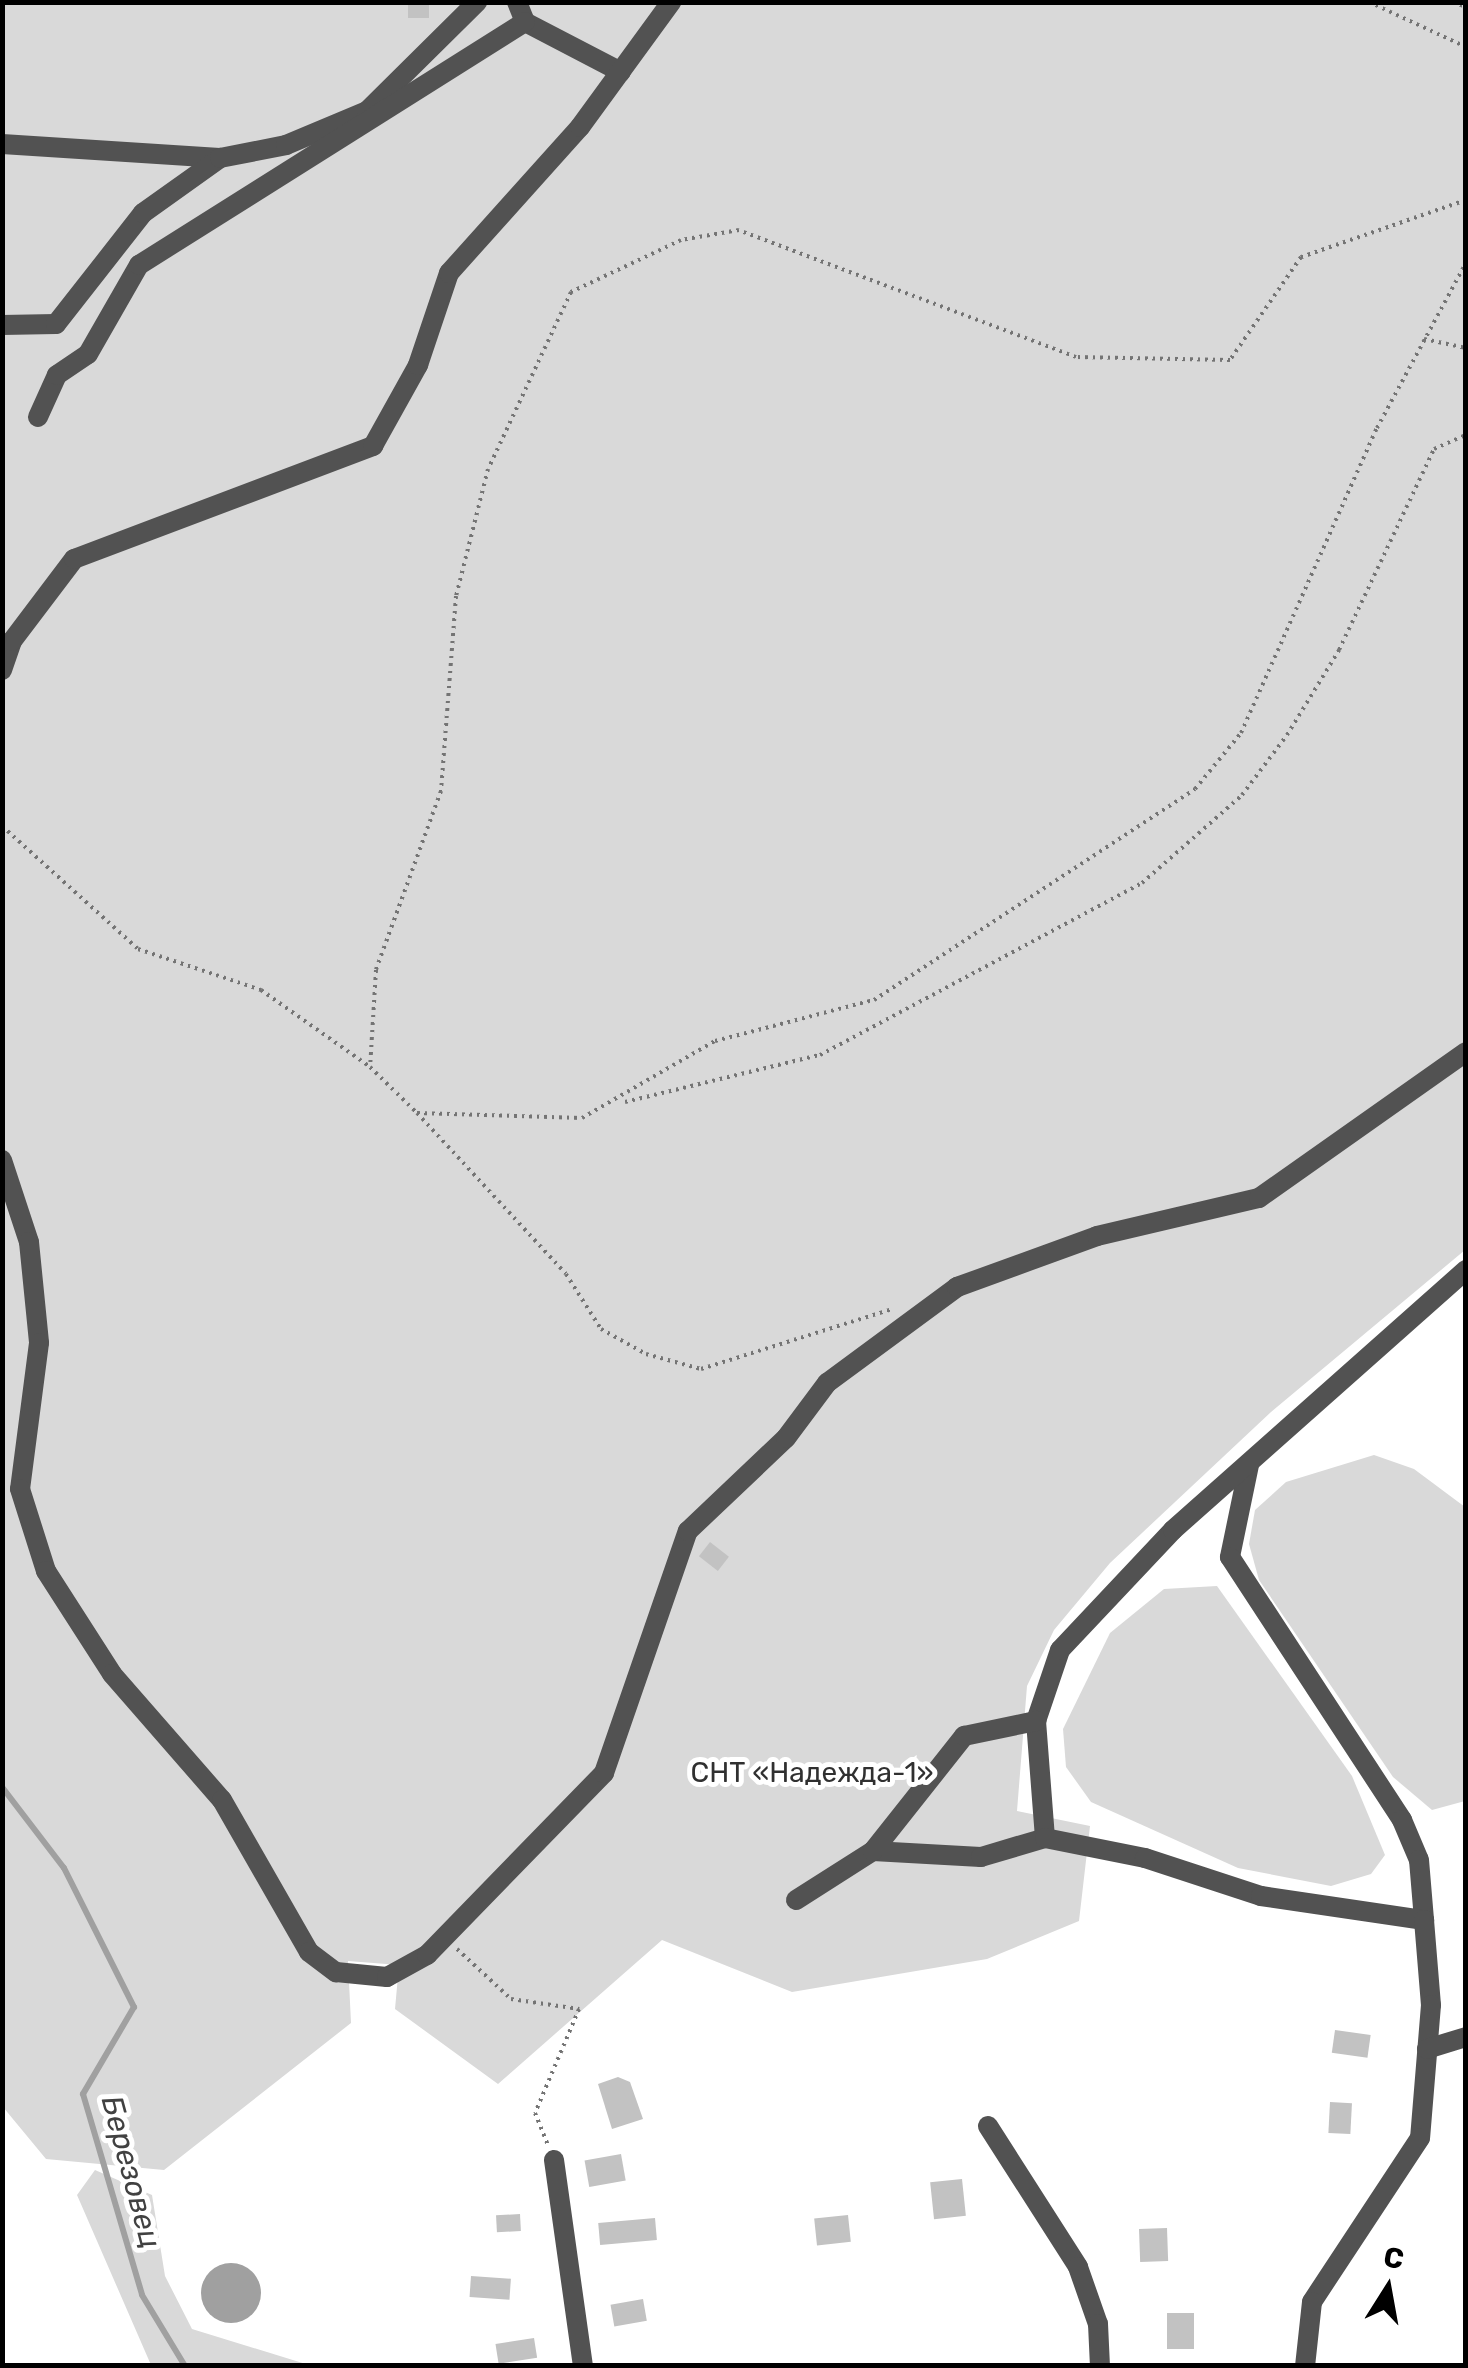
<!DOCTYPE html>
<html>
<head>
<meta charset="utf-8">
<style>
	body { margin:0 }
	#map { position:relative; width:1468px; height:2368px; overflow:hidden; background:#fff; font-family:Rubik,sans-serif }
	div>[style] { position:absolute }
	.green>* { inset:0; background:#d9d9d9 }
	.water>* { inset:0; background:#a0a0a0 }
	.round { border-radius:50% }
	.stream>* { height:6px; margin:-3px; padding:0 3px; transform-origin:3px; border-radius:3px; background:#a0a0a0 }
	.building>* { inset:0; background:#c2c2c2; transform-origin:0 0 }
	.path>* { height:4px; margin-top:-2px; transform-origin:0; background:repeating-linear-gradient(90deg,#747474 0 2.5px,transparent 0 7.5px) }
	.minor>* { height:20px; margin:-10px; padding:0 10px; transform-origin:10px; border-radius:10px; background:#525252 }
	span { translate:-50% -50%; white-space:nowrap; text-align:center; line-height:1.15; -webkit-text-stroke:10px #fff; paint-order:stroke }
	.park-label { font-size:28px; color:#303030 }
	.water-label { font-size:30px; color:#414141; font-style:italic }
	.frame { position:absolute; inset:0; border:5px solid #000; pointer-events:none }
	.north { position:absolute; left:1338px; top:2238px; width:100px; height:100px; -webkit-text-stroke:8px #fff; paint-order:stroke; rotate:11deg; font-size:28px; font-weight:700; line-height:40px; text-align:center; color:#000 }
	.north::after { content:''; display:block; margin:auto; width:35px; height:45px; background:#000; clip-path:polygon(50% 0,100% 100%,50% 72%,0 100%) }
</style>
</head>
<body>
<div id="map">
	<div class="green">
		<i style="clip-path:polygon(2px 3px,1465px 3px,1465px 1250px,1271px 1412px,1110px 1563px,1054px 1630px,1027px 1686px,1017px 1811px,1090px 1826px,1079px 1921px,987px 1959px,792px 1992px,662px 1940px,498px 2084px,395px 2009px,399px 1965px,348px 1961px,351px 2023px,164px 2170px,46px 2159px,3px 2107px)"></i>
		<i style="clip-path:polygon(1374px 1455px,1414px 1469px,1465px 1507px,1465px 1801px,1432px 1810px,1393px 1777px,1259px 1580px,1249px 1544px,1255px 1510px,1286px 1482px)"></i>
		<i style="clip-path:polygon(1217px 1586px,1352px 1776px,1385px 1855px,1371px 1874px,1331px 1886px,1238px 1868px,1091px 1802px,1066px 1767px,1063px 1729px,1110px 1633px,1164px 1589px)"></i>
		<i style="clip-path:polygon(95px 2170px,152px 2195px,165px 2276px,192px 2329px,309px 2365px,151px 2365px,77px 2195px)"></i>
	</div>
	<div class="water">
		<i class="round" style="left:201px;top:2263px;width:60px;height:60px"></i>
	</div>
	<div class="stream">
		<i style="left:2px;top:1787px;width:102px;rotate:52.6deg"></i>
		<i style="left:64px;top:1868px;width:156px;rotate:63.3deg"></i>
		<i style="left:134px;top:2007px;width:101px;rotate:120.4deg"></i>
		<i style="left:83px;top:2094px;width:209px;rotate:73.6deg"></i>
		<i style="left:142px;top:2295px;width:83px;rotate:58.8deg"></i>
	</div>
	<div class="building">
		<i style="left:408px;top:2px;width:21px;height:16px"></i>
		<i style="left:710px;top:1542px;width:24px;height:18px;rotate:38deg"></i>
		<i style="left:1335px;top:2030px;width:36px;height:23px;rotate:8deg"></i>
		<i style="clip-path:polygon(618px 2077px,630px 2082px,643px 2119px,612px 2129px,598px 2084px)"></i>
		<i style="left:1330px;top:2102px;width:22px;height:31px;rotate:3deg"></i>
		<i style="left:621px;top:2154px;width:27px;height:37px;rotate:80deg"></i>
		<i style="left:962px;top:2179px;width:37px;height:32px;rotate:84deg"></i>
		<i style="left:520px;top:2214px;width:17px;height:24px;rotate:87deg"></i>
		<i style="left:848px;top:2215px;width:27px;height:34px;rotate:84deg"></i>
		<i style="left:655px;top:2218px;width:22px;height:57px;rotate:85deg"></i>
		<i style="left:1167px;top:2228px;width:33px;height:28px;rotate:88deg"></i>
		<i style="left:471px;top:2276px;width:40px;height:21px;rotate:4deg"></i>
		<i style="left:643px;top:2299px;width:22px;height:33px;rotate:80deg"></i>
		<i style="left:1167px;top:2313px;width:27px;height:36px"></i>
		<i style="left:534px;top:2338px;width:20px;height:39px;rotate:81deg"></i>
	</div>
	<div class="path">
		<i style="left:1369px;top:2px;width:107px;rotate:24.9deg"></i>
		<i style="left:1453px;top:2px;width:14px;rotate:21deg"></i>
		<i style="left:1466px;top:200px;width:175px;rotate:160.9deg"></i>
		<i style="left:1301px;top:257px;width:125px;rotate:124.6deg"></i>
		<i style="left:1230px;top:360px;width:154px;rotate:-178.9deg"></i>
		<i style="left:1076px;top:357px;width:360px;rotate:-159.4deg"></i>
		<i style="left:739px;top:230px;width:59px;rotate:170.2deg"></i>
		<i style="left:681px;top:240px;width:122px;rotate:154.7deg"></i>
		<i style="left:571px;top:292px;width:195px;rotate:115.1deg"></i>
		<i style="left:488px;top:469px;width:131px;rotate:104.1deg"></i>
		<i style="left:456px;top:596px;width:196px;rotate:94.4deg"></i>
		<i style="left:441px;top:791px;width:190px;rotate:110deg"></i>
		<i style="left:376px;top:970px;width:97px;rotate:93.5deg"></i>
		<i style="left:370px;top:1067px;width:66px;rotate:44.4deg"></i>
		<i style="left:417px;top:1113px;width:165px;rotate:1.7deg"></i>
		<i style="left:582px;top:1118px;width:154px;rotate:-30.1deg"></i>
		<i style="left:715px;top:1041px;width:164px;rotate:-14.5deg"></i>
		<i style="left:874px;top:1000px;width:384px;rotate:-33.3deg"></i>
		<i style="left:1195px;top:789px;width:72px;rotate:-50.6deg"></i>
		<i style="left:1241px;top:733px;width:334px;rotate:-66deg"></i>
		<i style="left:1377px;top:428px;width:187px;rotate:-61.7deg"></i>
		<i style="left:1424px;top:339px;width:43px;rotate:12.1deg"></i>
		<i style="left:2px;top:826px;width:183px;rotate:42.1deg"></i>
		<i style="left:138px;top:949px;width:130px;rotate:18.4deg"></i>
		<i style="left:261px;top:990px;width:133px;rotate:35.2deg"></i>
		<i style="left:625px;top:1102px;width:201px;rotate:-13.6deg"></i>
		<i style="left:820px;top:1055px;width:365px;rotate:-28.1deg"></i>
		<i style="left:1142px;top:883px;width:133px;rotate:-41.3deg"></i>
		<i style="left:1242px;top:795px;width:75px;rotate:-53.1deg"></i>
		<i style="left:1287px;top:735px;width:100px;rotate:-58.5deg"></i>
		<i style="left:1339px;top:650px;width:222px;rotate:-64.7deg"></i>
		<i style="left:1434px;top:449px;width:35px;rotate:-24deg"></i>
		<i style="left:417px;top:1113px;width:219px;rotate:47.2deg"></i>
		<i style="left:566px;top:1274px;width:65px;rotate:57.5deg"></i>
		<i style="left:601px;top:1329px;width:51px;rotate:29.1deg"></i>
		<i style="left:646px;top:1354px;width:57px;rotate:15.3deg"></i>
		<i style="left:701px;top:1369px;width:201px;rotate:-17.4deg"></i>
		<i style="left:457px;top:1949px;width:74px;rotate:42.8deg"></i>
		<i style="left:511px;top:1999px;width:69px;rotate:8.4deg"></i>
		<i style="left:579px;top:2009px;width:113px;rotate:112.9deg"></i>
		<i style="left:535px;top:2113px;width:35px;rotate:68deg"></i>
	</div>
	<div class="minor">
		<i style="left:517px;top:2px;width:22px;rotate:68deg"></i>
		<i style="left:525px;top:22px;width:108px;rotate:27.5deg"></i>
		<i style="left:2px;top:144px;width:218px;rotate:3.7deg"></i>
		<i style="left:2px;top:325px;width:54px;rotate:-1.1deg"></i>
		<i style="left:56px;top:324px;width:141px;rotate:-51.9deg"></i>
		<i style="left:143px;top:213px;width:95px;rotate:-35.5deg"></i>
		<i style="left:220px;top:158px;width:67px;rotate:-11.1deg"></i>
		<i style="left:286px;top:145px;width:88px;rotate:-22.8deg"></i>
		<i style="left:367px;top:111px;width:155px;rotate:-44.7deg"></i>
		<i style="left:38px;top:417px;width:46px;rotate:-65.7deg"></i>
		<i style="left:57px;top:375px;width:37px;rotate:-34deg"></i>
		<i style="left:88px;top:354px;width:103px;rotate:-60.2deg"></i>
		<i style="left:139px;top:265px;width:456px;rotate:-32.2deg"></i>
		<i style="left:2px;top:670px;width:31px;rotate:-71deg"></i>
		<i style="left:12px;top:641px;width:103px;rotate:-52.9deg"></i>
		<i style="left:74px;top:559px;width:320px;rotate:-20.7deg"></i>
		<i style="left:373px;top:446px;width:93px;rotate:-60.9deg"></i>
		<i style="left:418px;top:365px;width:97px;rotate:-71.4deg"></i>
		<i style="left:449px;top:273px;width:196px;rotate:-48.1deg"></i>
		<i style="left:580px;top:127px;width:155px;rotate:-53.9deg"></i>
		<i style="left:2px;top:1160px;width:86px;rotate:71.8deg"></i>
		<i style="left:29px;top:1242px;width:101px;rotate:84.3deg"></i>
		<i style="left:39px;top:1343px;width:147px;rotate:97.4deg"></i>
		<i style="left:20px;top:1489px;width:86px;rotate:72.4deg"></i>
		<i style="left:46px;top:1571px;width:122px;rotate:57.3deg"></i>
		<i style="left:112px;top:1674px;width:167px;rotate:48.9deg"></i>
		<i style="left:222px;top:1800px;width:175px;rotate:60.2deg"></i>
		<i style="left:309px;top:1952px;width:34px;rotate:37deg"></i>
		<i style="left:336px;top:1972px;width:51px;rotate:5.6deg"></i>
		<i style="left:387px;top:1977px;width:46px;rotate:-28.8deg"></i>
		<i style="left:427px;top:1955px;width:254px;rotate:-45.8deg"></i>
		<i style="left:604px;top:1773px;width:256px;rotate:-70.9deg"></i>
		<i style="left:688px;top:1531px;width:135px;rotate:-43.5deg"></i>
		<i style="left:786px;top:1438px;width:69px;rotate:-53.3deg"></i>
		<i style="left:827px;top:1383px;width:162px;rotate:-36.4deg"></i>
		<i style="left:957px;top:1287px;width:149px;rotate:-20deg"></i>
		<i style="left:1097px;top:1236px;width:166px;rotate:-13.2deg"></i>
		<i style="left:1259px;top:1198px;width:253px;rotate:-35.2deg"></i>
		<i style="left:1249px;top:1465px;width:94px;rotate:101.7deg"></i>
		<i style="left:1230px;top:1557px;width:314px;rotate:56.8deg"></i>
		<i style="left:1402px;top:1820px;width:43px;rotate:67deg"></i>
		<i style="left:1419px;top:1860px;width:60px;rotate:85.2deg"></i>
		<i style="left:1045px;top:1838px;width:117px;rotate:-94.4deg"></i>
		<i style="left:1036px;top:1721px;width:75px;rotate:-71.3deg"></i>
		<i style="left:1060px;top:1650px;width:165px;rotate:-46.7deg"></i>
		<i style="left:1173px;top:1530px;width:392px;rotate:-41.6deg"></i>
		<i style="left:873px;top:1851px;width:108px;rotate:3.2deg"></i>
		<i style="left:981px;top:1857px;width:67px;rotate:-16.5deg"></i>
		<i style="left:1045px;top:1838px;width:102px;rotate:11.3deg"></i>
		<i style="left:1145px;top:1858px;width:122px;rotate:18.1deg"></i>
		<i style="left:1261px;top:1896px;width:165px;rotate:8.4deg"></i>
		<i style="left:1424px;top:1920px;width:85px;rotate:85.3deg"></i>
		<i style="left:1431px;top:2005px;width:133px;rotate:94.7deg"></i>
		<i style="left:1420px;top:2138px;width:196px;rotate:123.4deg"></i>
		<i style="left:1312px;top:2302px;width:64px;rotate:96.2deg"></i>
		<i style="left:796px;top:1900px;width:91px;rotate:-32.5deg"></i>
		<i style="left:873px;top:1851px;width:147px;rotate:-51.6deg"></i>
		<i style="left:964px;top:1736px;width:74px;rotate:-11.8deg"></i>
		<i style="left:1427px;top:2049px;width:41px;rotate:-17.1deg"></i>
		<i style="left:988px;top:2126px;width:167px;rotate:57.4deg"></i>
		<i style="left:1078px;top:2267px;width:60px;rotate:70.7deg"></i>
		<i style="left:1098px;top:2324px;width:42px;rotate:87.3deg"></i>
		<i style="left:554px;top:2160px;width:208px;rotate:82deg"></i>
	</div>
	<div class="park-label">
		<span style="left:812px;top:1773px">СНТ «Надежда-1»</span>
	</div>
	<div class="water-label">
		<span style="left:131px;top:2172px;rotate:75deg">Березовец</span>
	</div>
	<div class="frame"></div>
	<div class="north">С</div>
</div>
</body>
</html>
